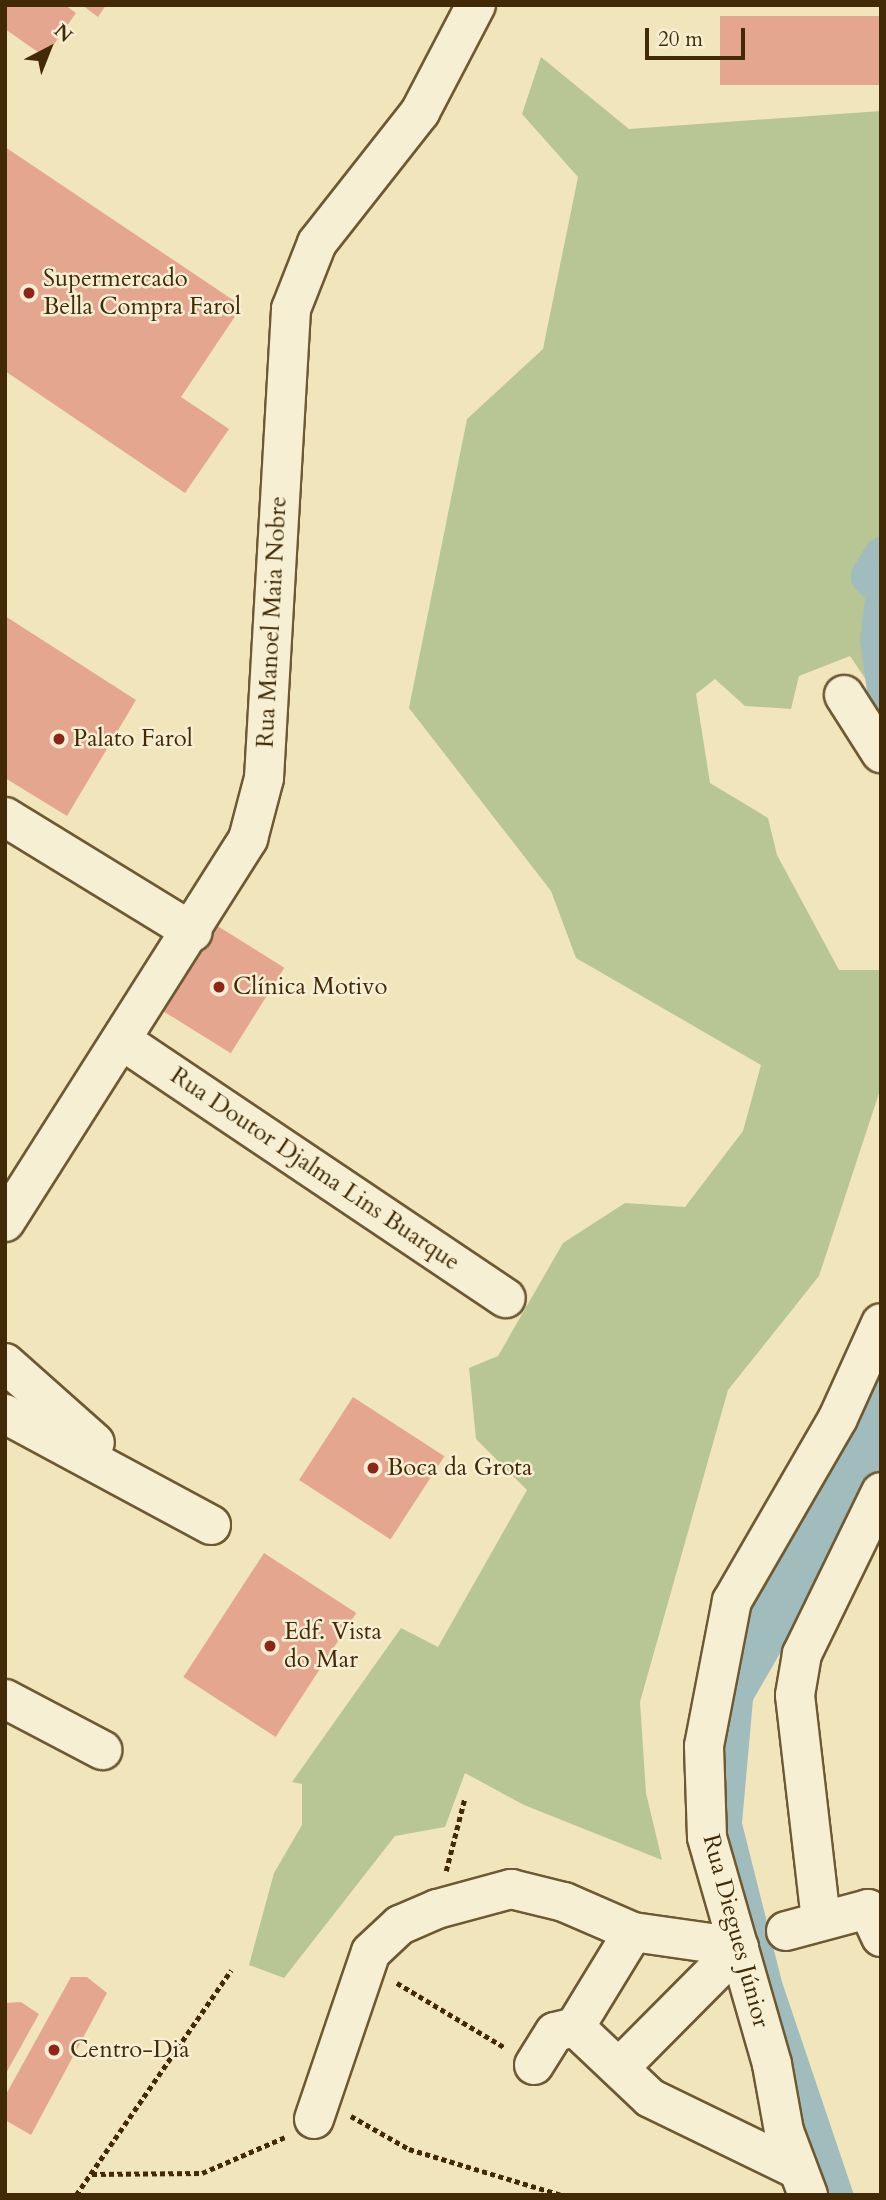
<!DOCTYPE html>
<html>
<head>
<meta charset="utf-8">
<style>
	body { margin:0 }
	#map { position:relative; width:886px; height:2200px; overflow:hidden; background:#f1e6bb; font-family:Cardo,serif }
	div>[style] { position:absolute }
	.green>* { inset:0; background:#b7c692 }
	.water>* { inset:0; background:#a1bcbc }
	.canal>* { height:35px; margin:-17.5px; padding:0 17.5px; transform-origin:17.5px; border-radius:17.5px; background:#a1bcbc }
	.building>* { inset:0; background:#e4a68f; transform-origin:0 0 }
	.path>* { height:4.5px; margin-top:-2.25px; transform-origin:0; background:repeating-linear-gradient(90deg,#412a05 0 5px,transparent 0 8.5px) }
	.roads { filter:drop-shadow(2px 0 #6d5932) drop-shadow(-2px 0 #6d5932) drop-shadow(0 2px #6d5932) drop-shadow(0 -2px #6d5932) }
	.minor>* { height:38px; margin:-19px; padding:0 19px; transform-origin:19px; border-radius:19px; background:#f6efd3 }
	.dots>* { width:19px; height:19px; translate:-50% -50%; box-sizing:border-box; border:4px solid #f6efd3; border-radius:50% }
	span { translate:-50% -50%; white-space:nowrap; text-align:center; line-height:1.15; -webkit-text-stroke:5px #f6efd3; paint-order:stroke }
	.poi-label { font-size:24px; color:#412a05 }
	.left { translate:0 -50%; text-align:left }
	.street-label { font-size:24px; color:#412a05 }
	.frame { position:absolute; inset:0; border:7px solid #412a05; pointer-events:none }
	.north { position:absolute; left:14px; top:14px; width:70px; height:70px; -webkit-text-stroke:5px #f6efd3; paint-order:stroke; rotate:42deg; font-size:19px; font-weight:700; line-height:28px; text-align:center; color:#412a05 }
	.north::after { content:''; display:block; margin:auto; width:24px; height:32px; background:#412a05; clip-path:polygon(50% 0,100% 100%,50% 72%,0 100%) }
	.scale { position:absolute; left:645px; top:28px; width:100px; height:32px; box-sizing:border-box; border:4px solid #412a05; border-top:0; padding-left:9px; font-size:21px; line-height:24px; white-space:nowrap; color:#412a05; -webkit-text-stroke:5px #f6efd3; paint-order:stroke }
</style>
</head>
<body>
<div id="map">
	<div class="green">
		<i style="clip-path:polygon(541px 57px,629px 129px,881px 111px,881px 702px,850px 656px,799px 676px,791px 709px,745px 706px,715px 679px,696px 694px,710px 783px,768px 818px,777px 855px,839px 970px,881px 970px,881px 1087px,819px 1276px,728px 1390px,640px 1702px,646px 1793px,662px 1860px,524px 1805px,465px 1773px,445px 1827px,395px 1836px,284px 1978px,249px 1965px,274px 1873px,302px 1825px,302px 1784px,292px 1782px,401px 1628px,438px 1647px,527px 1490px,476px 1439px,469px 1368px,498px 1356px,563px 1243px,625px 1203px,685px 1207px,743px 1131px,761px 1065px,576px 958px,551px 891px,409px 708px,467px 419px,543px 349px,578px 177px,522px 114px)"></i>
	</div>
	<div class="water">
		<i style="clip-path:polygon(881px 554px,881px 743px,873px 734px,860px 641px,868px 576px)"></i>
		<i style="clip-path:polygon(881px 1369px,881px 1478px,753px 1700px,742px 1823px,782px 1982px,854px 2195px,812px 2195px,710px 1835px,719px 1663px)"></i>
	</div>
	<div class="canal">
		<i style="left:881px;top:554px;width:26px;rotate:121deg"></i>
		<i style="left:868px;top:576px;width:19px;rotate:47deg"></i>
	</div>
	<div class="building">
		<i style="clip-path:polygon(5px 5px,65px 5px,76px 13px,45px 57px,5px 29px)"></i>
		<i style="clip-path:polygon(82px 5px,106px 5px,98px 17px)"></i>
		<i style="left:881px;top:16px;width:69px;height:161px;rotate:90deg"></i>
		<i style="clip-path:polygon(5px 147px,242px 306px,181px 397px,229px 429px,185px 493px,5px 371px)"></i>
		<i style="clip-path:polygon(5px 616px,136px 700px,67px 816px,5px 778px)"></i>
		<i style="left:208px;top:920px;width:90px;height:101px;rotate:32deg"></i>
		<i style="left:353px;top:1397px;width:109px;height:99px;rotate:33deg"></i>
		<i style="left:264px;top:1553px;width:110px;height:148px;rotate:33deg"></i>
		<i style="clip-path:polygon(71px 1977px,87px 1977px,107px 1993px,31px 2135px,5px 2120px,5px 2096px)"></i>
		<i style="clip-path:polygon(21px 2002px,39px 2014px,5px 2075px,5px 2003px)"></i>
	</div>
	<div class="path">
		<i style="left:446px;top:1871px;width:76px;rotate:-75.6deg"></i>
		<i style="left:397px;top:1983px;width:125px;rotate:30.9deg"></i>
		<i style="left:351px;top:2116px;width:67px;rotate:29.6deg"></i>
		<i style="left:409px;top:2149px;width:159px;rotate:16.8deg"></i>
		<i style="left:92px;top:2174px;width:110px;rotate:-0.5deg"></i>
		<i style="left:202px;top:2173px;width:90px;rotate:-23.4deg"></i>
		<i style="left:76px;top:2195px;width:273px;rotate:-55.4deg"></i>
	</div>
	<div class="roads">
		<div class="minor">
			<i style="left:844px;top:695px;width:69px;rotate:57.5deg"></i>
			<i style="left:5px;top:817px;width:220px;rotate:31.5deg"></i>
			<i style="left:123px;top:1041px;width:461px;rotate:33.9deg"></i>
			<i style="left:5px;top:1222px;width:454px;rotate:-57.6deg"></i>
			<i style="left:248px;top:839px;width:63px;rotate:-75.3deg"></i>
			<i style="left:264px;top:778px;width:470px;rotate:-86.7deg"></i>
			<i style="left:291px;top:309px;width:71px;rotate:-68.5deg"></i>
			<i style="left:317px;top:243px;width:167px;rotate:-51.8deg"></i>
			<i style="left:420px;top:112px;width:121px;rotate:-62.4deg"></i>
			<i style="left:5px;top:1363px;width:120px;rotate:41.6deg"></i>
			<i style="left:5px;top:1414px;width:234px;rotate:28.3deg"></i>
			<i style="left:5px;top:1699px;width:110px;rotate:27.7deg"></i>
			<i style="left:821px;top:1920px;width:226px;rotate:-96.6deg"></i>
			<i style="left:795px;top:1695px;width:42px;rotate:-80.3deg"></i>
			<i style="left:802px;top:1654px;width:180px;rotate:-64deg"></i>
			<i style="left:786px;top:1931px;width:85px;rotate:-15deg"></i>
			<i style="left:868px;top:1909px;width:31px;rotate:65deg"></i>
			<i style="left:575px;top:2027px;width:111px;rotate:-58.6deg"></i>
			<i style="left:534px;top:2065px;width:39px;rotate:-58deg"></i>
			<i style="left:555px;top:2032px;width:21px;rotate:-14deg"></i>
			<i style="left:575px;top:2027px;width:103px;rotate:43.4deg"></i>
			<i style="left:650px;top:2098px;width:162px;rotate:25.9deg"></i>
			<i style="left:619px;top:2068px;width:170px;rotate:-45.2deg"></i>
			<i style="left:314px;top:2119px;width:176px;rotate:-71.2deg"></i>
			<i style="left:371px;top:1952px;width:40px;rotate:-43deg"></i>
			<i style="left:400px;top:1925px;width:40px;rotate:-23.4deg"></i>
			<i style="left:437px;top:1909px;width:77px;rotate:-15.1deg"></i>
			<i style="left:511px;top:1889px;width:55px;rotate:13.8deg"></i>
			<i style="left:564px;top:1902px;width:75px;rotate:23.5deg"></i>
			<i style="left:633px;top:1932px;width:107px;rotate:8.1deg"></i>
			<i style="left:808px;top:2195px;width:68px;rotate:-110.6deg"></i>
			<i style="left:784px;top:2131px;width:68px;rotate:-100.2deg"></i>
			<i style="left:772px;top:2064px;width:236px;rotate:-106deg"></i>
			<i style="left:707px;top:1837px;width:91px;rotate:-91.9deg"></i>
			<i style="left:704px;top:1746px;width:148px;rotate:-79.1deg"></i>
			<i style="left:732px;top:1601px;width:211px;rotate:-59.9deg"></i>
			<i style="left:838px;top:1418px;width:104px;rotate:-65.6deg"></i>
		</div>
	</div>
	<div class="dots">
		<i style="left:29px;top:293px;background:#8f2418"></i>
		<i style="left:59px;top:739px;background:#8f2418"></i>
		<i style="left:219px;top:987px;background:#8f2418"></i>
		<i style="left:373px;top:1468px;background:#8f2418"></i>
		<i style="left:270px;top:1646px;background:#8f2418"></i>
		<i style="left:54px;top:2050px;background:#8f2418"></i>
	</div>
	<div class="poi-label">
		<span class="left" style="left:43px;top:293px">Supermercado<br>Bella Compra Farol</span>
		<span class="left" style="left:73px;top:739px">Palato Farol</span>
		<span class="left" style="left:233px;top:987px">Clínica Motivo</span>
		<span class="left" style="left:387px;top:1468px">Boca da Grota</span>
		<span class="left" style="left:284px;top:1646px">Edf. Vista<br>do Mar</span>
		<span class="left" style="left:70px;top:2050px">Centro-Dia</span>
	</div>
	<div class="street-label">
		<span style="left:272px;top:622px;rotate:-87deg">Rua Manoel Maia Nobre</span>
		<span style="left:315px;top:1169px;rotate:34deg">Rua Doutor Djalma Lins Buarque</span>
		<span style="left:736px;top:1931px;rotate:75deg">Rua Diegues Júnior</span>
	</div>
	<div class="frame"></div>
	<div class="north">N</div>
	<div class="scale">20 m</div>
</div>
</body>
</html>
